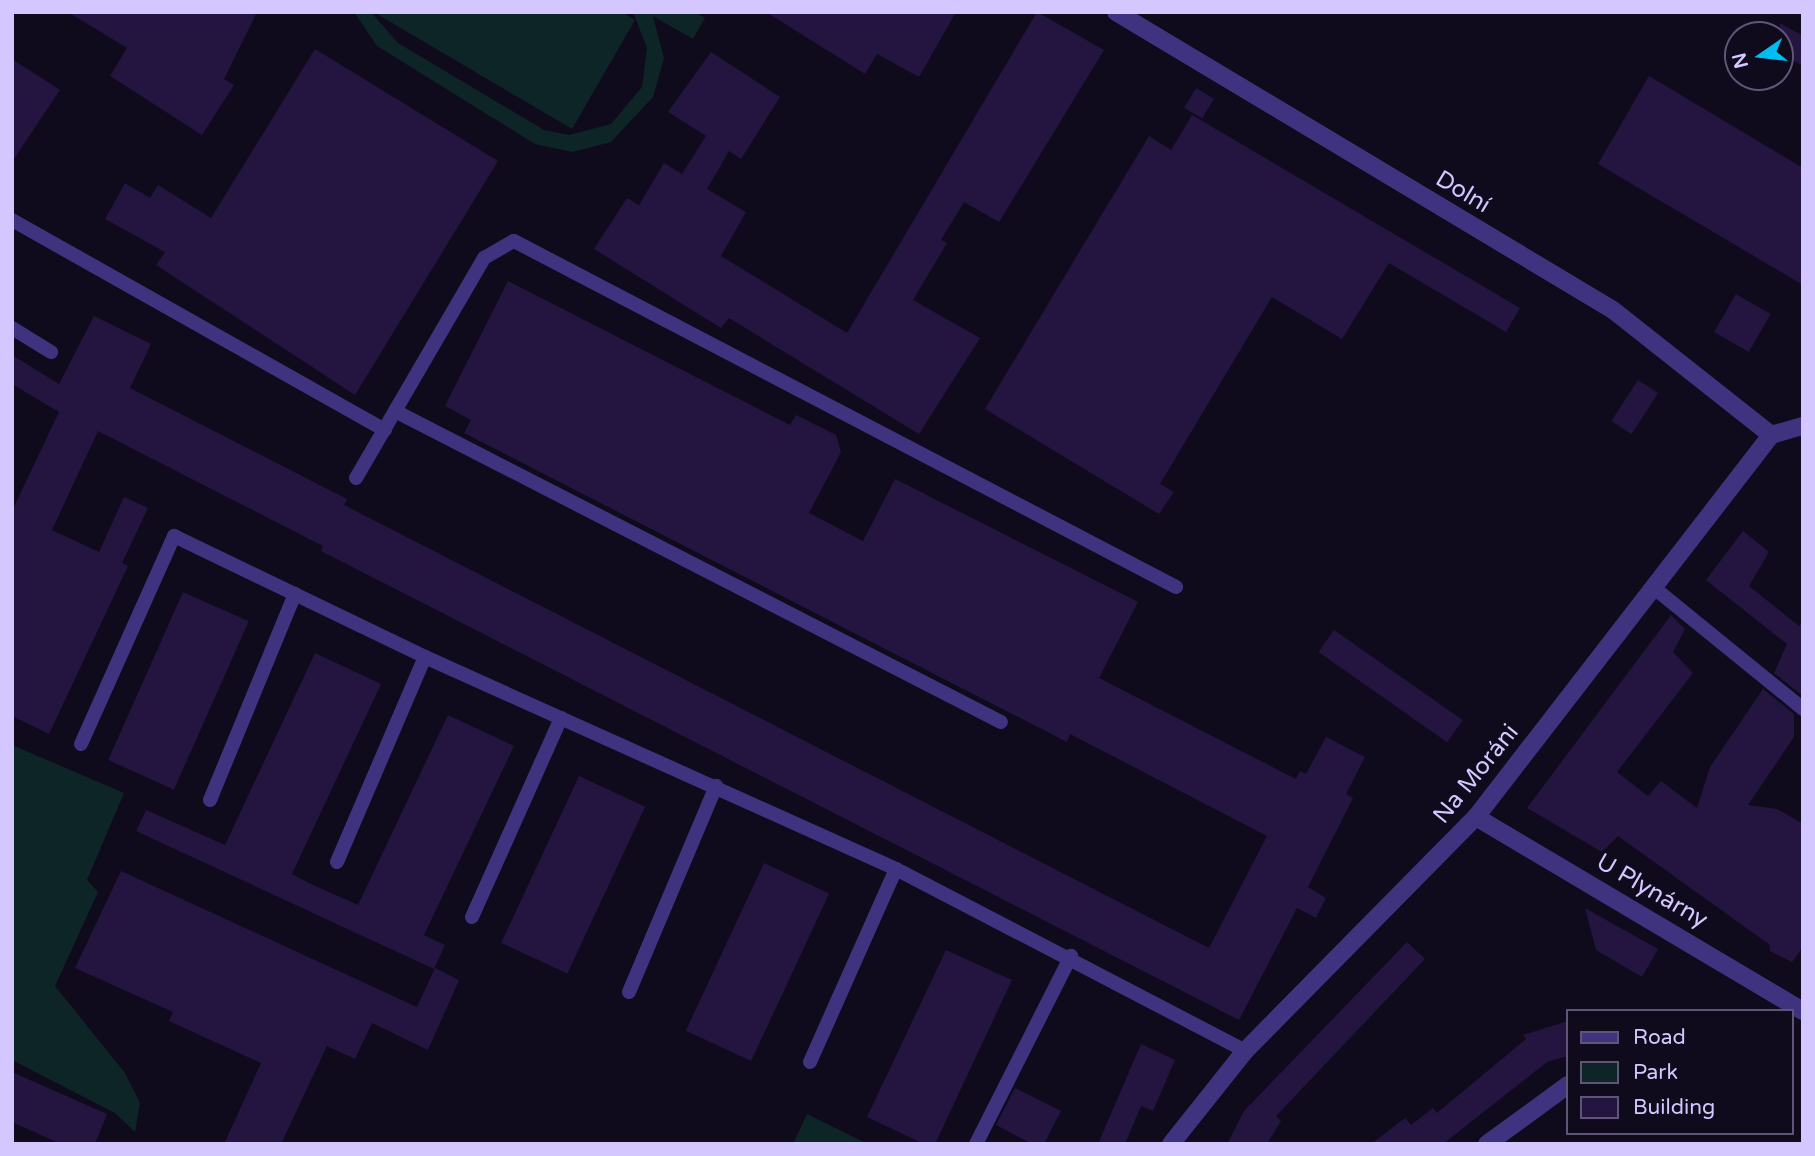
<!DOCTYPE html>
<html>
<head>
<meta charset="utf-8">
<style>
	body { margin:0 }
	#map { position:relative; width:1815px; height:1156px; overflow:hidden; background:#100a1d; font-family:"Varela Round",sans-serif }
	div>[style] { position:absolute }
	.green>* { inset:0; background:#0d2527 }
	.building>* { inset:0; background:#23153f; transform-origin:0 0 }
	.service>* { height:14px; margin:-7px; padding:0 7px; transform-origin:7px; border-radius:7px; background:#3f337f }
	.minor>* { height:18px; margin:-9px; padding:0 9px; transform-origin:9px; border-radius:9px; background:#3f337f }
	span { translate:-50% -50%; white-space:nowrap; text-align:center; line-height:1.15; -webkit-text-stroke:7px #100a1d; paint-order:stroke }
	.street-label { font-size:24px; color:#d4c6ff }
	.frame { position:absolute; inset:0; border:14px solid #d4c6ff; pointer-events:none }
	.legend { position:absolute; left:1566px; top:1009px; width:228px; height:126px; box-sizing:border-box; background:#100a1d; border:2px solid #5e5577; margin:0; padding:9px 12px; list-style:none; font-size:21px; color:#d4c6ff }
	.legend li { display:flex; align-items:center; gap:14px; height:35px }
	.legend b { width:35px; border:2px solid #5e5577 }
	.north { position:absolute; left:1724px; top:21px; width:70px; height:70px; box-sizing:border-box; background:#100a1d; border:2px solid #5e5577; border-radius:50%; rotate:256deg; font-size:19px; font-weight:700; line-height:28px; text-align:center; color:#d4c6ff }
	.north::after { content:''; display:block; margin:auto; width:24px; height:32px; background:#00bcf1; clip-path:polygon(50% 0,100% 100%,50% 72%,0 100%) }
</style>
</head>
<body>
<div id="map">
	<div class="green">
		<i style="clip-path:polygon(354px 12px,371px 12px,398px 43px,544px 130px,569px 135px,611px 124px,642px 87px,647px 48px,633px 12px,696px 12px,705px 18px,693px 39px,653px 16px,664px 58px,653px 97px,611px 142px,572px 152px,535px 144px,377px 46px)"></i>
		<i style="clip-path:polygon(622px 12px,635px 20px,572px 129px,377px 14px)"></i>
		<i style="clip-path:polygon(12px 745px,124px 793px,87px 880px,98px 892px,55px 986px,125px 1073px,140px 1103px,135px 1132px,115px 1113px,12px 1060px)"></i>
		<i style="clip-path:polygon(807px 1114px,868px 1144px,793px 1144px)"></i>
	</div>
	<div class="building">
		<i style="clip-path:polygon(68px 12px,257px 12px,224px 79px,234px 85px,202px 135px,110px 76px,127px 48px)"></i>
		<i style="clip-path:polygon(766px 12px,956px 12px,919px 77px,877px 54px,865px 74px)"></i>
		<i style="clip-path:polygon(1037px 12px,1104px 50px,999px 222px,964px 202px,941px 240px,947px 243px,913px 300px,980px 338px,919px 434px,729px 318px,721px 328px,594px 249px,627px 198px,639px 205px,664px 163px,682px 174px,706px 136px,668px 112px,711px 52px,780px 97px,741px 159px,729px 151px,707px 189px,746px 212px,721px 256px,847px 333px)"></i>
		<i style="clip-path:polygon(1780px 23px,1803px 36px,1803px 66px,1780px 53px)"></i>
		<i style="clip-path:polygon(315px 49px,498px 161px,355px 395px,156px 265px,165px 252px,105px 219px,125px 183px,150px 198px,158px 185px,211px 218px)"></i>
		<i style="clip-path:polygon(12px 59px,60px 90px,12px 162px)"></i>
		<i style="clip-path:polygon(1649px 76px,1803px 168px,1803px 285px,1598px 164px)"></i>
		<i style="left:1196px;top:88px;width:21px;height:23px;rotate:31deg"></i>
		<i style="clip-path:polygon(1192px 115px,1520px 308px,1506px 332px,1389px 263px,1342px 339px,1272px 297px,1160px 484px,1174px 492px,1159px 514px,985px 409px,1149px 136px,1171px 150px)"></i>
		<i style="clip-path:polygon(508px 281px,790px 425px,796px 415px,836px 435px,841px 452px,809px 513px,863px 541px,895px 479px,1138px 602px,1099px 678px,1296px 779px,1300px 771px,1306px 774px,1326px 737px,1365px 757px,1346px 794px,1353px 798px,1308px 887px,1326px 898px,1316px 918px,1297px 908px,1239px 1020px,321px 551px,323px 546px,98px 431px,52px 530px,99px 552px,124px 497px,148px 508px,122px 563px,128px 566px,49px 734px,12px 716px,12px 511px,59px 412px,12px 384px,12px 355px,59px 384px,94px 316px,151px 344px,130px 388px,347px 499px,344px 505px,1209px 948px,1267px 836px,1070px 734px,1067px 742px,464px 433px,471px 420px,445px 406px)"></i>
		<i style="left:1736px;top:294px;width:40px;height:44px;rotate:30deg"></i>
		<i style="left:1638px;top:380px;width:24px;height:49px;rotate:33deg"></i>
		<i style="clip-path:polygon(1743px 531px,1769px 552px,1749px 586px,1799px 626px,1803px 620px,1803px 696px,1774px 673px,1787px 644px,1706px 580px)"></i>
		<i style="left:183px;top:592px;width:72px;height:184px;rotate:24deg"></i>
		<i style="clip-path:polygon(1671px 615px,1685px 629px,1673px 652px,1693px 673px,1617px 772px,1648px 796px,1661px 781px,1697px 808px,1710px 767px,1763px 689px,1794px 714px,1794px 737px,1748px 805px,1777px 809px,1803px 824px,1803px 947px,1792px 962px,1770px 951px,1770px 945px,1618px 836px,1602px 852px,1527px 808px)"></i>
		<i style="left:1334px;top:630px;width:157px;height:27px;rotate:35deg"></i>
		<i style="clip-path:polygon(315px 653px,381px 684px,292px 874px,311px 884px,358px 905px,448px 715px,514px 746px,424px 935px,445px 945px,434px 969px,136px 831px,146px 810px,225px 845px)"></i>
		<i style="left:579px;top:776px;width:73px;height:184px;rotate:25deg"></i>
		<i style="left:764px;top:863px;width:72px;height:185px;rotate:25deg"></i>
		<i style="clip-path:polygon(121px 871px,417px 1007px,435px 968px,459px 980px,428px 1050px,372px 1023px,355px 1059px,327px 1046px,281px 1144px,224px 1144px,261px 1063px,169px 1021px,173px 1012px,75px 968px)"></i>
		<i style="clip-path:polygon(1585px 908px,1658px 949px,1642px 977px,1596px 950px)"></i>
		<i style="clip-path:polygon(1407px 942px,1425px 959px,1276px 1116px,1281px 1121px,1267px 1144px,1227px 1144px,1244px 1111px)"></i>
		<i style="clip-path:polygon(946px 950px,1012px 980px,935px 1144px,924px 1144px,867px 1117px)"></i>
		<i style="clip-path:polygon(1568px 1021px,1568px 1056px,1547px 1062px,1443px 1144px,1371px 1144px,1405px 1118px,1411px 1125px,1433px 1108px,1437px 1113px,1526px 1039px,1523px 1035px)"></i>
		<i style="clip-path:polygon(1141px 1044px,1175px 1060px,1153px 1111px,1141px 1106px,1125px 1144px,1098px 1144px)"></i>
		<i style="clip-path:polygon(12px 1072px,107px 1114px,95px 1144px,61px 1144px,12px 1122px)"></i>
		<i style="clip-path:polygon(1015px 1088px,1061px 1111px,1044px 1144px,1032px 1144px,996px 1125px)"></i>
	</div>
	<div class="service">
		<i style="left:12px;top:220px;width:428px;rotate:29.4deg"></i>
		<i style="left:12px;top:328px;width:46px;rotate:31.6deg"></i>
		<i style="left:395px;top:411px;width:681px;rotate:27.17deg"></i>
		<i style="left:356px;top:478px;width:255px;rotate:-59.8deg"></i>
		<i style="left:484px;top:258px;width:34px;rotate:-30deg"></i>
		<i style="left:514px;top:241px;width:747px;rotate:27.59deg"></i>
		<i style="left:1653px;top:587px;width:193px;rotate:39.1deg"></i>
		<i style="left:81px;top:744px;width:228px;rotate:-65.9deg"></i>
		<i style="left:174px;top:536px;width:279px;rotate:25.7deg"></i>
		<i style="left:425px;top:657px;width:517px;rotate:24.23deg"></i>
		<i style="left:896px;top:869px;width:394px;rotate:27.5deg"></i>
		<i style="left:210px;top:800px;width:223px;rotate:-67.6deg"></i>
		<i style="left:337px;top:862px;width:223px;rotate:-66.8deg"></i>
		<i style="left:472px;top:917px;width:218px;rotate:-65.9deg"></i>
		<i style="left:629px;top:992px;width:224px;rotate:-67.1deg"></i>
		<i style="left:810px;top:1062px;width:211px;rotate:-66deg"></i>
		<i style="left:976px;top:1144px;width:211px;rotate:-63.2deg"></i>
	</div>
	<div class="minor">
		<i style="left:1116px;top:12px;width:579px;rotate:30.95deg"></i>
		<i style="left:1613px;top:310px;width:201px;rotate:38.3deg"></i>
		<i style="left:1476px;top:817px;width:380px;rotate:30.7deg"></i>
		<i style="left:1171px;top:1144px;width:119px;rotate:-51.5deg"></i>
		<i style="left:1245px;top:1051px;width:329px;rotate:-45.4deg"></i>
		<i style="left:1476px;top:817px;width:483px;rotate:-52.3deg"></i>
		<i style="left:1771px;top:435px;width:33px;rotate:-16deg"></i>
		<i style="left:1487px;top:1144px;width:100px;rotate:-36.1deg"></i>
	</div>
	<div class="street-label">
		<span style="left:1463px;top:192px;rotate:31deg">Dolní</span>
		<span style="left:1476px;top:774px;rotate:-51deg">Na Moráni</span>
		<span style="left:1652px;top:891px;rotate:30deg">U Plynárny</span>
	</div>
	<div class="frame"></div>
	<ul class="legend">
	<li><b style="height:9px;background:#3f337f"></b>Road</li>
	<li><b style="height:19px;background:#0d2527"></b>Park</li>
	<li><b style="height:19px;background:#23153f"></b>Building</li>
	</ul>
	<div class="north">N</div>
</div>
</body>
</html>
